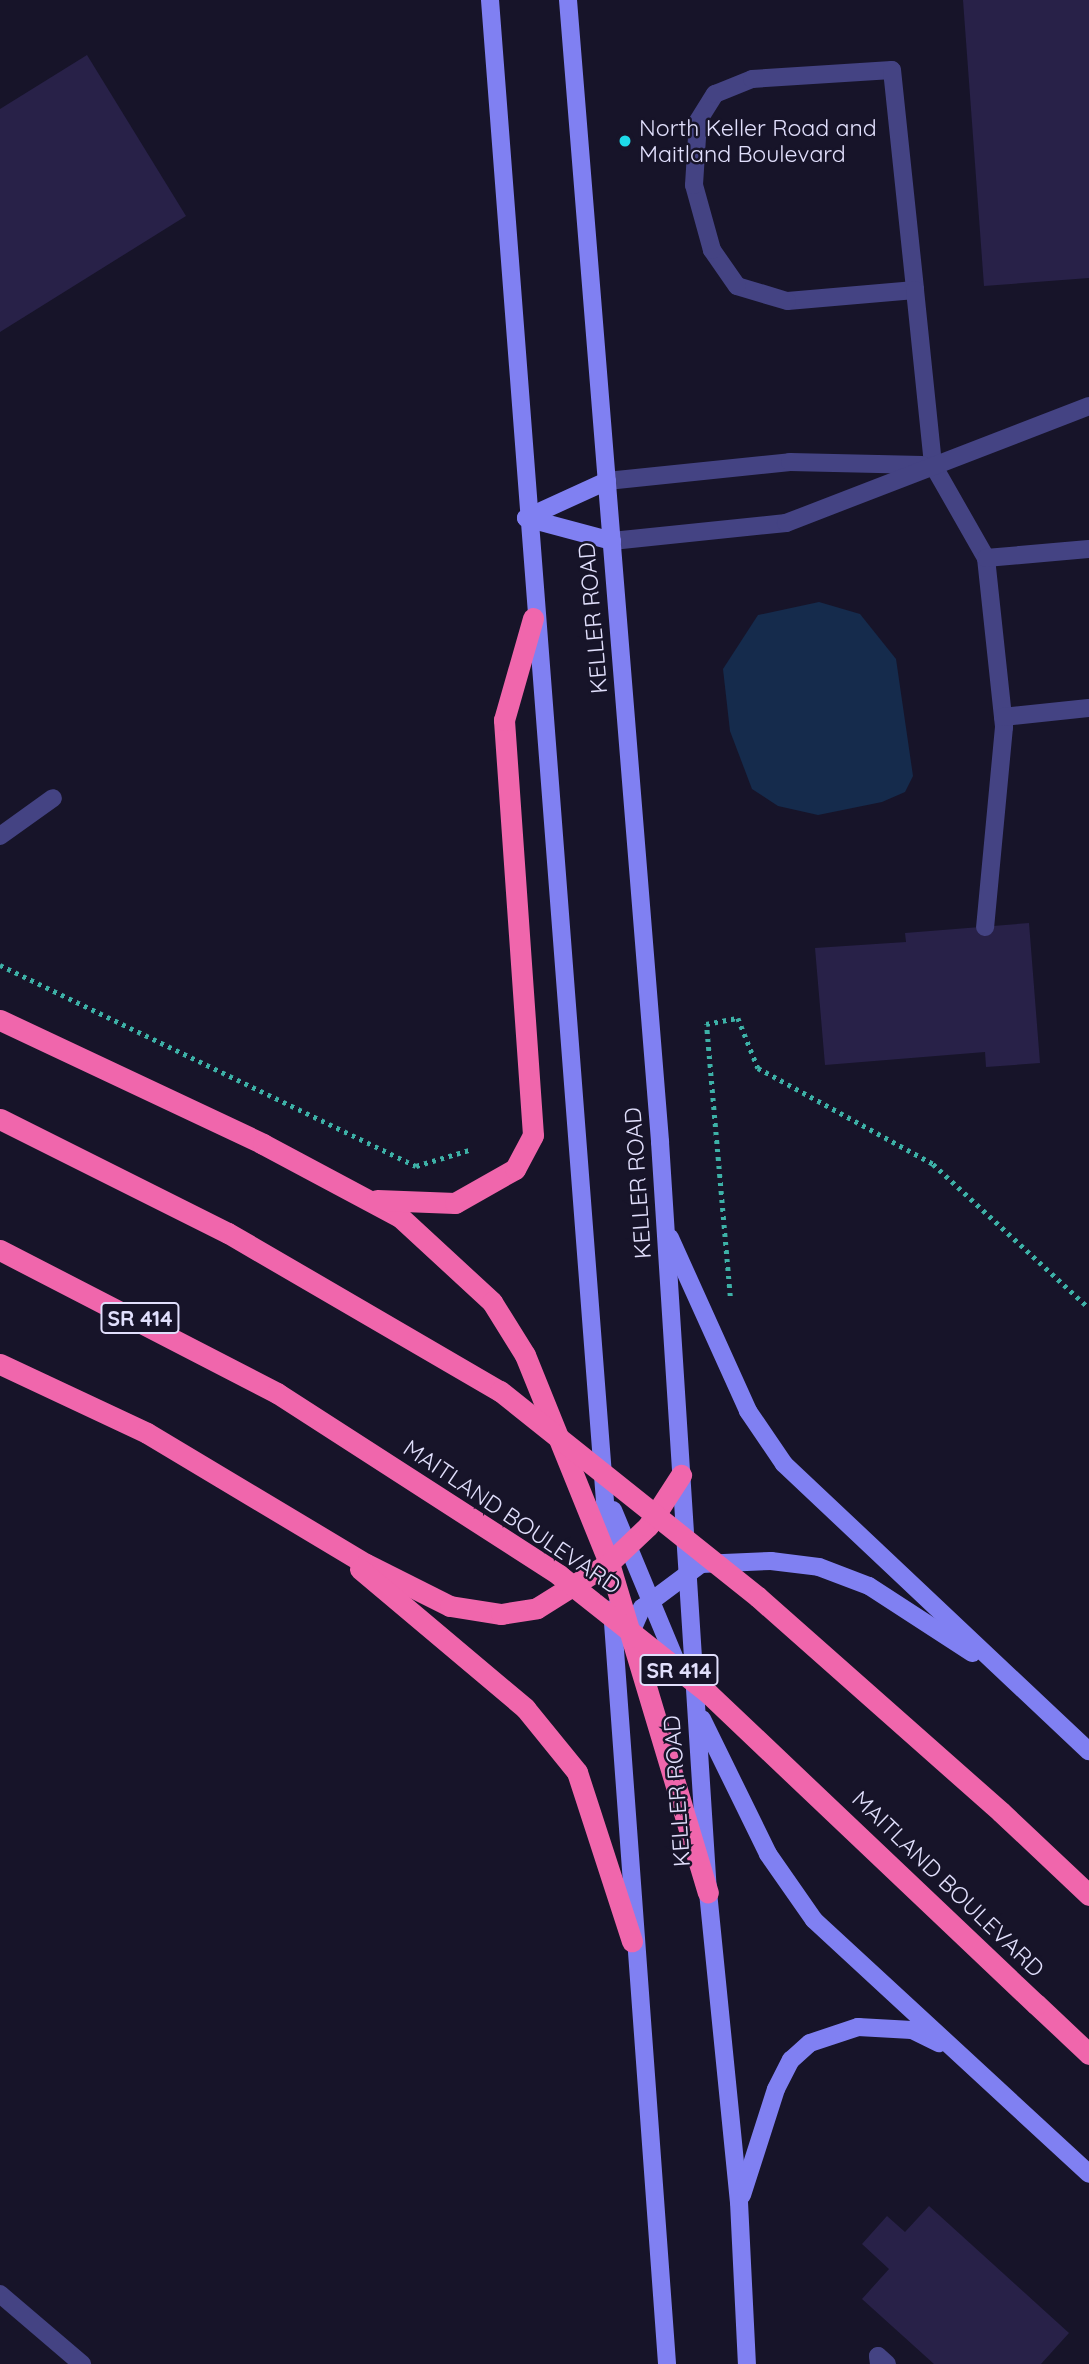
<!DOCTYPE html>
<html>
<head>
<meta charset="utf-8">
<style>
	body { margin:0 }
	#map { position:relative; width:1089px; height:2364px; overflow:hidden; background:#171429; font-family:Quicksand,sans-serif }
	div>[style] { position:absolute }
	.water>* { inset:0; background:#152b4c }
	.building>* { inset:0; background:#282148 }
	.path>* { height:4.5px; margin-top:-2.25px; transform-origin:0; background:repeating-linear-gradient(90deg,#3db1a7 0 3.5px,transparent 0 8.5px) }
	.lane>* { height:18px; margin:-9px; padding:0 9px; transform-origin:9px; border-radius:9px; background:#444383 }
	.secondary>* { height:18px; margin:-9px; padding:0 9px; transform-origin:9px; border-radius:9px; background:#8080f2 }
	.highway>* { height:21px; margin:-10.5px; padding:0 10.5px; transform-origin:10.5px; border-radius:10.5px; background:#f066ac }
	.highway-bridge>* { height:21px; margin:-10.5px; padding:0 10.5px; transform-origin:10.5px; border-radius:10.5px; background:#f066ac }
	.dots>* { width:19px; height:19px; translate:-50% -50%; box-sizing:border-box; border:4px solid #171429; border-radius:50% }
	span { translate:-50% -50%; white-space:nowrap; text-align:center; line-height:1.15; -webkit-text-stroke:5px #171429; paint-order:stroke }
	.shield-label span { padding:2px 5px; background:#171429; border:2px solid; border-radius:5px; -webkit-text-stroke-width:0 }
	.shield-label { font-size:21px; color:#e1dffc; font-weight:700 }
	.poi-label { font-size:23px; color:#e1dffc }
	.left { translate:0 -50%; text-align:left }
	.street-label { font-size:23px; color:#e1dffc }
</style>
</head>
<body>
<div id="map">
	<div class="water">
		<i style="clip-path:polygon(819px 602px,860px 614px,896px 659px,913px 776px,905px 792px,882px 802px,818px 815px,778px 806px,752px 789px,730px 731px,723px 669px,758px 615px)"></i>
	</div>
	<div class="building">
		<i style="clip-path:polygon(963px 0,1089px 0,1089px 278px,984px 286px)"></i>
		<i style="clip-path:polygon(87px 55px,186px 216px,0 332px,0 109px)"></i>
		<i style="clip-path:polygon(1029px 923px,1040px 1063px,986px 1067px,985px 1052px,825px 1065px,815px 948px,906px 942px,905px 933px)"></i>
		<i style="clip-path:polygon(929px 2206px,1069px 2333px,1041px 2364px,934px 2364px,862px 2299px,889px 2269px,862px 2244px,887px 2216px,905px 2232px)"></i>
	</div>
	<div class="path">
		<i style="left:0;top:965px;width:462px;rotate:25.8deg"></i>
		<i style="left:416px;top:1166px;width:55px;rotate:-16.8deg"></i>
		<i style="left:730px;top:1296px;width:273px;rotate:-95deg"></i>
		<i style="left:706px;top:1024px;width:33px;rotate:-11deg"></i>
		<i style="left:738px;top:1018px;width:54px;rotate:68.2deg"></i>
		<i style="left:758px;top:1068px;width:200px;rotate:28.7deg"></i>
		<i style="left:933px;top:1164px;width:212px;rotate:42.7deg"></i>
	</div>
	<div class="lane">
		<i style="left:915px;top:290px;width:128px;rotate:175.1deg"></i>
		<i style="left:787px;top:301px;width:52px;rotate:-163.3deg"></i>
		<i style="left:737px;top:286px;width:44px;rotate:-124.8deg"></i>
		<i style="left:712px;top:250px;width:67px;rotate:-105.5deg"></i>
		<i style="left:694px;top:185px;width:64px;rotate:-86.4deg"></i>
		<i style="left:698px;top:121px;width:32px;rotate:-58deg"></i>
		<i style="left:715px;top:94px;width:40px;rotate:-22deg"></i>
		<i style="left:752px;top:79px;width:140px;rotate:-3.7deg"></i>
		<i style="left:892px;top:70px;width:221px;rotate:84deg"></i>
		<i style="left:915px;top:290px;width:176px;rotate:84.1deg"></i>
		<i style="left:933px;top:465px;width:107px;rotate:60.3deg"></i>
		<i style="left:986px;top:558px;width:170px;rotate:83.9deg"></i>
		<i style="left:1004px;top:727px;width:201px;rotate:95.4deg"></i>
		<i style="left:607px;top:481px;width:184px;rotate:-5.9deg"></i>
		<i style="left:790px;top:462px;width:132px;rotate:1.3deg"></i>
		<i style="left:612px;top:541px;width:175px;rotate:-5.9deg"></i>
		<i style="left:786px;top:523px;width:325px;rotate:-21.1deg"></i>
		<i style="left:986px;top:558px;width:103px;rotate:-5deg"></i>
		<i style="left:1003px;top:717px;width:86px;rotate:-6deg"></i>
		<i style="left:0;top:836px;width:65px;rotate:-35.6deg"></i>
		<i style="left:0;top:2294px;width:108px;rotate:40.5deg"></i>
		<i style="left:879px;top:2364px;width:8px;rotate:-97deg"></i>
		<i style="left:878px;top:2356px;width:12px;rotate:42deg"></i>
	</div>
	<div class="secondary">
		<i style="left:490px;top:0;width:1558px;rotate:85.62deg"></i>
		<i style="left:568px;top:0;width:1146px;rotate:85.39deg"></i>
		<i style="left:660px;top:1142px;width:752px;rotate:86.34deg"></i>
		<i style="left:708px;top:1892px;width:312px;rotate:84.3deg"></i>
		<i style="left:739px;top:2202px;width:162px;rotate:87.2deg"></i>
		<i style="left:526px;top:518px;width:89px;rotate:-24.6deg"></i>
		<i style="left:526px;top:518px;width:89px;rotate:15deg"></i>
		<i style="left:670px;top:1238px;width:190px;rotate:65.7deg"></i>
		<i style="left:748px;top:1411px;width:64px;rotate:55.8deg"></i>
		<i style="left:784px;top:1464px;width:419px;rotate:43.3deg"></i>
		<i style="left:613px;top:1510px;width:174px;rotate:67.4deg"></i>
		<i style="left:612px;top:1609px;width:757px;rotate:85.83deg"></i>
		<i style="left:628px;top:1639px;width:34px;rotate:-66deg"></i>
		<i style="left:642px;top:1608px;width:74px;rotate:-36.7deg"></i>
		<i style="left:701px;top:1564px;width:70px;rotate:-2.5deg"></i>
		<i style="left:771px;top:1561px;width:48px;rotate:7.1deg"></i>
		<i style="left:819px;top:1567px;width:53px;rotate:20.8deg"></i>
		<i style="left:869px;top:1586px;width:123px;rotate:33deg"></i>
		<i style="left:702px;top:1719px;width:150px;rotate:63.9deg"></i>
		<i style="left:768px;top:1854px;width:80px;rotate:55.1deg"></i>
		<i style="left:814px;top:1920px;width:374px;rotate:42.7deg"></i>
		<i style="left:742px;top:2195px;width:111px;rotate:-72.2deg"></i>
		<i style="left:776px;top:2089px;width:33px;rotate:-63deg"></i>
		<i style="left:791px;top:2060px;width:25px;rotate:-42deg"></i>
		<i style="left:810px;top:2043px;width:51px;rotate:-18.4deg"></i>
		<i style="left:858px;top:2027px;width:54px;rotate:3.2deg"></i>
		<i style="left:912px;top:2030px;width:30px;rotate:26deg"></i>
	</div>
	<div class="highway">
		<i style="left:0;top:1020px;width:291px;rotate:25.2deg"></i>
		<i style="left:263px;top:1144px;width:155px;rotate:28.1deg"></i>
		<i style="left:400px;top:1217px;width:125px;rotate:42.7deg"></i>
		<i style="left:492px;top:1302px;width:62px;rotate:58.1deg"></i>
		<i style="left:525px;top:1355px;width:224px;rotate:68deg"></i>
		<i style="left:609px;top:1563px;width:344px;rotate:73.3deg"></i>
		<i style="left:0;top:1119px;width:255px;rotate:26.6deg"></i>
		<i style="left:228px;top:1233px;width:315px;rotate:30.2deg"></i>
		<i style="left:377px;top:1200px;width:78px;rotate:2.2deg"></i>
		<i style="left:455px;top:1203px;width:69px;rotate:-29.5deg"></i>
		<i style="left:515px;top:1169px;width:38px;rotate:-62deg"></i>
		<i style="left:533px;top:1135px;width:416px;rotate:-94deg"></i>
		<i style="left:504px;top:720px;width:106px;rotate:-74.1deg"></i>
		<i style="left:0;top:1250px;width:312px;rotate:27.3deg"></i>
		<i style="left:0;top:1364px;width:162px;rotate:25.1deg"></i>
		<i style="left:147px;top:1433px;width:255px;rotate:30.9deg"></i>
		<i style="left:366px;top:1564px;width:94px;rotate:26.6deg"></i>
		<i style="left:450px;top:1606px;width:52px;rotate:8.9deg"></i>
		<i style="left:501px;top:1614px;width:36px;rotate:-9deg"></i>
		<i style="left:537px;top:1608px;width:85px;rotate:-32deg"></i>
		<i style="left:609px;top:1563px;width:54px;rotate:-43.5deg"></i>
		<i style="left:648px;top:1526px;width:61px;rotate:-57.1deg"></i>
		<i style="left:360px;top:1569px;width:216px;rotate:40.1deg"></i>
		<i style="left:525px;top:1708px;width:82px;rotate:50.9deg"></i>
		<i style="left:577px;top:1772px;width:178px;rotate:72deg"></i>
		<i style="left:1001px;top:1812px;width:121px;rotate:43.3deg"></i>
		<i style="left:1036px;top:2004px;width:73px;rotate:43.3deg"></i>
	</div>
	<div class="highway-bridge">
		<i style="left:500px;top:1391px;width:330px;rotate:38.6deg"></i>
		<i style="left:758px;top:1597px;width:324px;rotate:41.5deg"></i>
		<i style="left:277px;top:1393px;width:336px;rotate:32.8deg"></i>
		<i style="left:559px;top:1575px;width:191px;rotate:38.4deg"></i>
		<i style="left:709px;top:1694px;width:451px;rotate:43.5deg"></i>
	</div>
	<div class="dots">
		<i style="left:625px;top:141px;background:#1edae9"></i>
	</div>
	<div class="shield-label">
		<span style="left:140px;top:1318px">SR 414</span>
		<span style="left:679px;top:1670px">SR 414</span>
	</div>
	<div class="poi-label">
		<span class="left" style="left:639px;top:141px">North Keller Road and<br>Maitland Boulevard</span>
	</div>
	<div class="street-label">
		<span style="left:593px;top:618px;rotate:-95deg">KELLER ROAD</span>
		<span style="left:638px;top:1183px;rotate:-94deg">KELLER ROAD</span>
		<span style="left:512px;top:1517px;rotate:34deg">MAITLAND BOULEVARD</span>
		<span style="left:677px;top:1791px;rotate:-94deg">KELLER ROAD</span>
		<span style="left:948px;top:1884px;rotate:44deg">MAITLAND BOULEVARD</span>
	</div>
</div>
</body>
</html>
